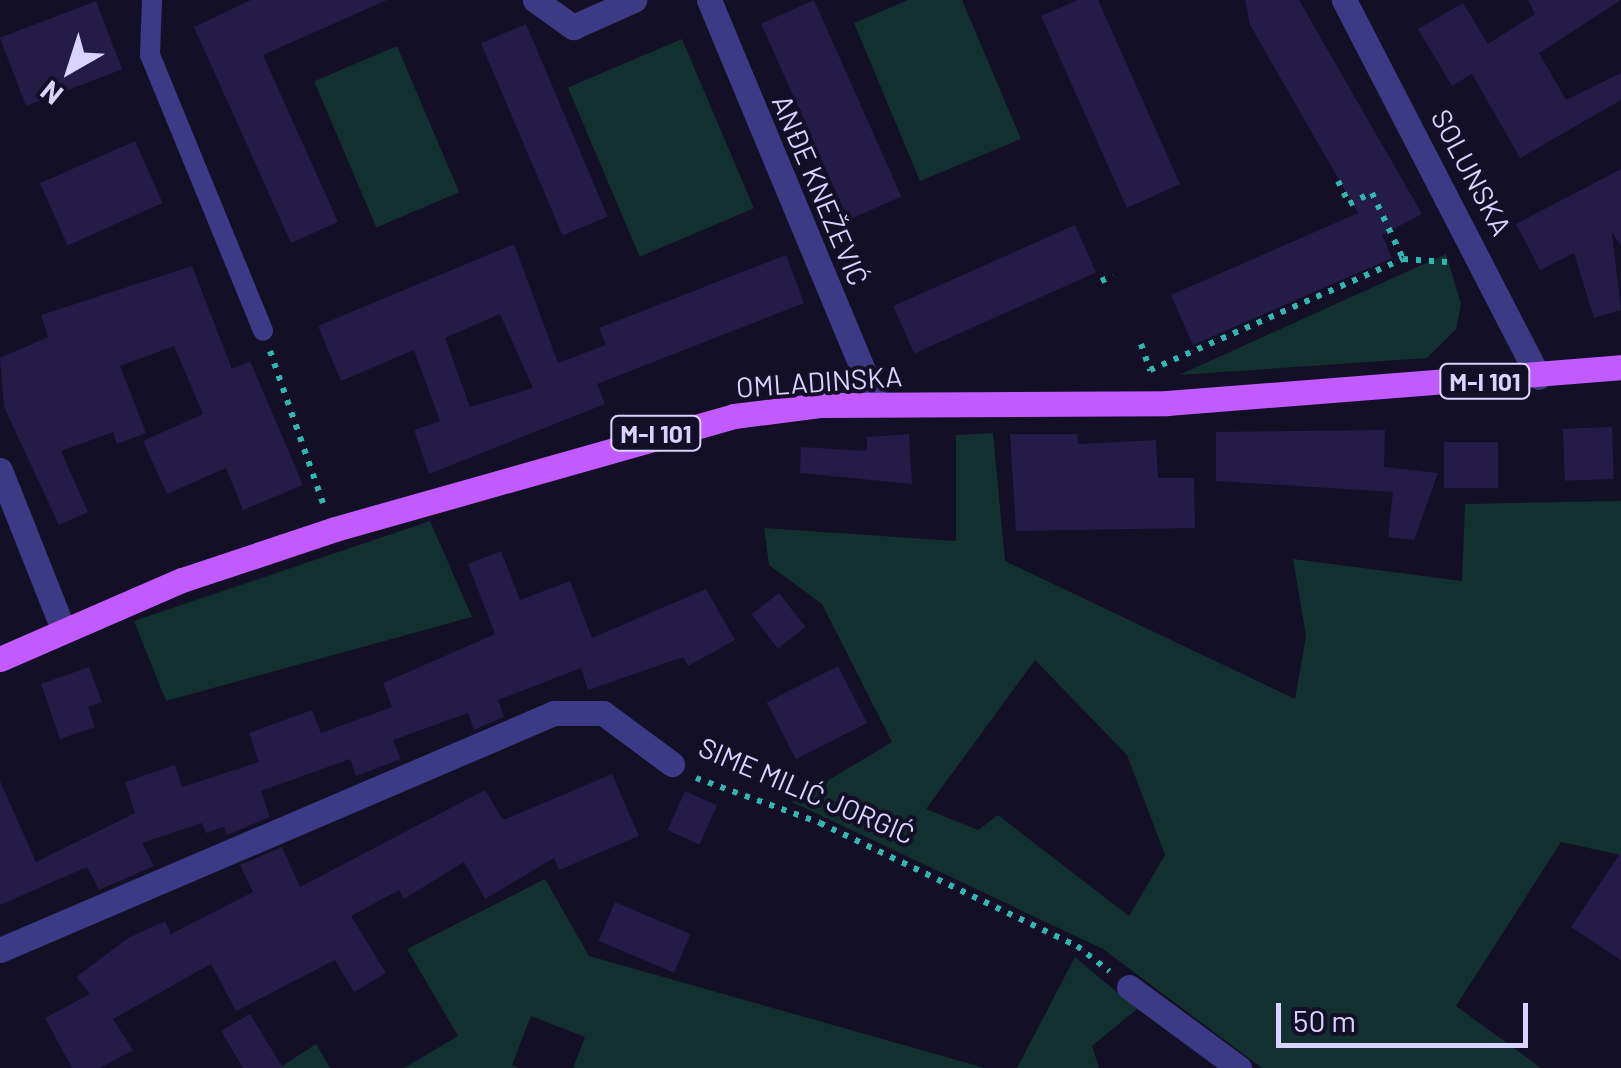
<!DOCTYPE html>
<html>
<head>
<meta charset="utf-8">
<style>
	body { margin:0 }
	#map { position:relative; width:1621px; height:1068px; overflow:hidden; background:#130f26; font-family:Barlow,sans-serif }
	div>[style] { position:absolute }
	.green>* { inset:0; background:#12302f; transform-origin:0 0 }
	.building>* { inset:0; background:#241b47; transform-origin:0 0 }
	.path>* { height:6px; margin-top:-3px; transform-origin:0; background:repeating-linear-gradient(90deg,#2fb8b0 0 5px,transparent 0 13px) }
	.service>* { height:20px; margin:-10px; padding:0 10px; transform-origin:10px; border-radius:10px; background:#3d3a85 }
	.minor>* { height:25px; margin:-12.5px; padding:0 12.5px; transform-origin:12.5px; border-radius:12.5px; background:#3d3a85 }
	.tertiary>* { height:25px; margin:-12.5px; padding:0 12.5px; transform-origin:12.5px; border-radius:12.5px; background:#3d3a85 }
	.primary>* { height:25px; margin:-12.5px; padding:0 12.5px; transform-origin:12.5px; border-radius:12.5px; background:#c25bff }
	span { translate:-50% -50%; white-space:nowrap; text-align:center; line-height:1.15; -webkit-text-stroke:8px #130f26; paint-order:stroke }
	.shield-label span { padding:2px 8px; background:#130f26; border:2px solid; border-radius:8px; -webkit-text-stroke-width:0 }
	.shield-label { font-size:25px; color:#d9d4ff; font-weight:700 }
	.street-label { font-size:28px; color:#d9d4ff }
	.north { position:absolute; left:20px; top:20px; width:100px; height:100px; -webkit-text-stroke:8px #130f26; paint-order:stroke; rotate:219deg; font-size:28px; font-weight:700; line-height:40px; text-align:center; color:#d9d4ff }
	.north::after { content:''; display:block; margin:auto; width:35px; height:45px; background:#d9d4ff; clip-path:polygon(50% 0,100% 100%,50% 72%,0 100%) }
	.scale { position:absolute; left:1276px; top:1003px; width:252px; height:45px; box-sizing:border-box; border:5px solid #d9d4ff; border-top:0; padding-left:12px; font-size:30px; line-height:35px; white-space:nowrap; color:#d9d4ff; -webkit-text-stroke:8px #130f26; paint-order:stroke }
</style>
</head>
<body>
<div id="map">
	<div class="green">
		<i style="clip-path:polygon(908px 0,962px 0,1021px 139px,920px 181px,854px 23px)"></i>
		<i style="left:682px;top:39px;width:184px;height:124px;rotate:67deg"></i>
		<i style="left:397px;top:46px;width:159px;height:90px;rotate:67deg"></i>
		<i style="clip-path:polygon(1446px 254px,1461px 304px,1456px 329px,1427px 358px,1179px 375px)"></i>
		<i style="clip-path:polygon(evenodd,993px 433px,1005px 561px,1295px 699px,1306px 636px,1293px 559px,1462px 581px,1465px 504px,1621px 501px,1621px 855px,1561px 842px,1456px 1006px,1541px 1068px,1262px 1068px,1103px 949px,792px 802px,892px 742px,822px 604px,769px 565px,764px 528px,956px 541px,956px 435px,993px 433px,1035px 660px,1127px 755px,1165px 855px,1129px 916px,998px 815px,978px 830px,926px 809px,1035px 660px)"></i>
		<i style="clip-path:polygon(430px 521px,472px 617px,166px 701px,134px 621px)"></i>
		<i style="clip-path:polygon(545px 879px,589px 956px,985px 1068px,573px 1068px,585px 1037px,531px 1016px,512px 1065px,519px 1068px,404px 1068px,458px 1036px,407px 949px)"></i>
		<i style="clip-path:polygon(1075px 957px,1137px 1009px,1092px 1046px,1099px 1068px,1017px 1068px)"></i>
		<i style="clip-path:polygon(316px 1044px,330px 1068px,279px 1068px)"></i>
	</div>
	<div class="building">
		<i style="clip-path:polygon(251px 0,387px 0,263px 55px,338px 222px,291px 243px,194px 27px)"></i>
		<i style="left:814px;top:0;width:215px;height:58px;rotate:66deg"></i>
		<i style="clip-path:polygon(1078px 0,1098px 0,1180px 184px,1127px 208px,1041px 16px)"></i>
		<i style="clip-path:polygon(1245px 0,1299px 0,1422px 214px,1382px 235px,1392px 258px,1193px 345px,1171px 295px,1358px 213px,1250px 25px)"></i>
		<i style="clip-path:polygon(1528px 0,1621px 0,1539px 53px,1566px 100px,1621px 73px,1621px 100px,1520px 158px,1472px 74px,1452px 86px,1418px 29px,1463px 3px,1488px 44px,1535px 14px)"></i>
		<i style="left:96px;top:1px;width:73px;height:103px;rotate:69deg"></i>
		<i style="left:526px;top:24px;width:209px;height:49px;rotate:67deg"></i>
		<i style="left:135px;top:141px;width:68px;height:104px;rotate:66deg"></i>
		<i style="clip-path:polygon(1621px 169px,1621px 246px,1612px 232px,1621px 310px,1594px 318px,1574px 253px,1540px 270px,1516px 224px)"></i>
		<i style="left:1075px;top:225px;width:52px;height:199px;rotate:66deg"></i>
		<i style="clip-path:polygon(evenodd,514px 244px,558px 363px,606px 345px,599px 328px,786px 255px,804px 303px,597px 384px,605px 404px,429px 474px,414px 430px,440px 421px,414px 350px,341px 381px,318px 326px,514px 244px,500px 314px,533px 388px,470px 407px,445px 338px,500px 314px)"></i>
		<i style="clip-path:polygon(192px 266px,232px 369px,250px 361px,303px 485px,243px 510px,226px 468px,167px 494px,143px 441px,203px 414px,174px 346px,120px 366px,146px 433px,117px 444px,113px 432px,61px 451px,88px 512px,59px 525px,4px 407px,0 358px,48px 337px,41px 315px)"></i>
		<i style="left:1612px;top:427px;width:52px;height:49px;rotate:88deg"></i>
		<i style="clip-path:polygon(1385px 430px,1384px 467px,1438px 473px,1414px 540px,1388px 537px,1393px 492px,1216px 481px,1216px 432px)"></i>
		<i style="clip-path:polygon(909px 434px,912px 484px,800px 473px,801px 447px,867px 451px,867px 437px)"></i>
		<i style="clip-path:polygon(1010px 434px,1077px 434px,1078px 444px,1156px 440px,1158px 478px,1194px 478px,1195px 528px,1016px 531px)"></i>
		<i style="left:1444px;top:442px;width:54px;height:46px"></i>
		<i style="clip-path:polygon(501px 551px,520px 600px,570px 581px,592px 638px,706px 589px,735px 640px,688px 666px,683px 657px,588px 690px,581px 668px,498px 700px,504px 717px,474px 730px,468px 713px,393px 740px,401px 759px,356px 776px,350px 759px,261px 791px,270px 817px,227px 835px,224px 827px,206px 833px,202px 823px,142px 843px,154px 866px,99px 890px,87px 867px,0 905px,0 781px,36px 862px,135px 813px,125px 782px,175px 765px,182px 787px,259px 762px,249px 733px,312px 710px,321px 733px,392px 707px,383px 683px,495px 634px,468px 564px)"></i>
		<i style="left:779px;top:593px;width:43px;height:35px;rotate:52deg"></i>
		<i style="left:838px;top:666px;width:64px;height:80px;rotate:63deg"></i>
		<i style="clip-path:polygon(89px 667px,102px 702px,88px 707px,95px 727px,60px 739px,41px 684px)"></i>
		<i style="clip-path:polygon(612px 774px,639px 836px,559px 870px,554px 858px,485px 899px,464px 862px,404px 899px,399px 890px,351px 916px,386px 973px,354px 992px,335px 960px,236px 1011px,211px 964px,113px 1019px,133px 1050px,100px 1068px,72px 1068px,45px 1018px,90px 994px,76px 977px,128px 938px,165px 921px,171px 934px,253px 892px,240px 865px,282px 847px,300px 887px,485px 790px,503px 820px)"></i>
		<i style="left:685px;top:791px;width:35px;height:43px;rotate:24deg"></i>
		<i style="clip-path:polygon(1621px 852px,1621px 960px,1571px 927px)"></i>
		<i style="left:615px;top:902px;width:82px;height:42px;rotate:23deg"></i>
		<i style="clip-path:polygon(250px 1014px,283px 1068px,243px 1068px,221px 1031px)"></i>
	</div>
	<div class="path">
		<i style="left:1338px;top:181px;width:25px;rotate:64deg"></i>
		<i style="left:1349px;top:204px;width:25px;rotate:-26deg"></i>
		<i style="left:1372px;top:193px;width:73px;rotate:64.8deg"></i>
		<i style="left:1101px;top:281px;width:13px;rotate:-23deg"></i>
		<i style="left:1141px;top:344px;width:28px;rotate:71deg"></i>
		<i style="left:1150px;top:370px;width:276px;rotate:-23.7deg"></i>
		<i style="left:1403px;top:259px;width:44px;rotate:3.9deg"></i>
		<i style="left:270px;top:351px;width:161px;rotate:70.8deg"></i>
		<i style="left:696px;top:778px;width:132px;rotate:19.9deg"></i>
		<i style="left:820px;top:823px;width:285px;rotate:25.6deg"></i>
		<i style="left:1077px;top:946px;width:41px;rotate:38deg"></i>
	</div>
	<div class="service">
		<i style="left:152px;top:0;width:55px;rotate:92.1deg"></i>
		<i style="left:150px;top:55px;width:298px;rotate:67.7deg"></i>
	</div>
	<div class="minor">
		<i style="left:535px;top:0;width:47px;rotate:35.4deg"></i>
		<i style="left:573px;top:27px;width:67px;rotate:-23.9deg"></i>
		<i style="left:709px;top:0;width:438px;rotate:67.4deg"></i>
		<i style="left:0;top:470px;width:171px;rotate:68.4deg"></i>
		<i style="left:0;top:950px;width:603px;rotate:-23.16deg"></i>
		<i style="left:554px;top:713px;width:49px"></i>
		<i style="left:603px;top:713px;width:86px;rotate:36.5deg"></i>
		<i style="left:1129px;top:987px;width:137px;rotate:36.4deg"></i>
	</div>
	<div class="tertiary">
		<i style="left:1344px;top:0;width:424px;rotate:62.7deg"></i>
	</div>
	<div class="primary">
		<i style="left:0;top:659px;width:198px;rotate:-23.5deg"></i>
		<i style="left:182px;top:580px;width:161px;rotate:-18.4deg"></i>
		<i style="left:335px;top:529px;width:415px;rotate:-15.8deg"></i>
		<i style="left:734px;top:416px;width:88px;rotate:-7.2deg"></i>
		<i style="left:821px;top:405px;width:346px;rotate:-0.3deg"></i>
		<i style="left:1167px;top:403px;width:455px;rotate:-4.5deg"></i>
	</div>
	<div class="shield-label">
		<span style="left:1485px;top:381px">M-I 101</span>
		<span style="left:656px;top:433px">M-I 101</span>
	</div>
	<div class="street-label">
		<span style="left:1472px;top:172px;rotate:62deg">SOLUNSKA</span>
		<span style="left:821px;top:190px;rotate:67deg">ANĐE KNEŽEVIĆ</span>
		<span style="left:819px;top:381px;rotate:-4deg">OMLADINSKA</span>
		<span style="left:807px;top:790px;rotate:23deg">SIME MILIĆ JORGIĆ</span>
	</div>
	<div class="north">N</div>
	<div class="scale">50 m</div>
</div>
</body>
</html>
